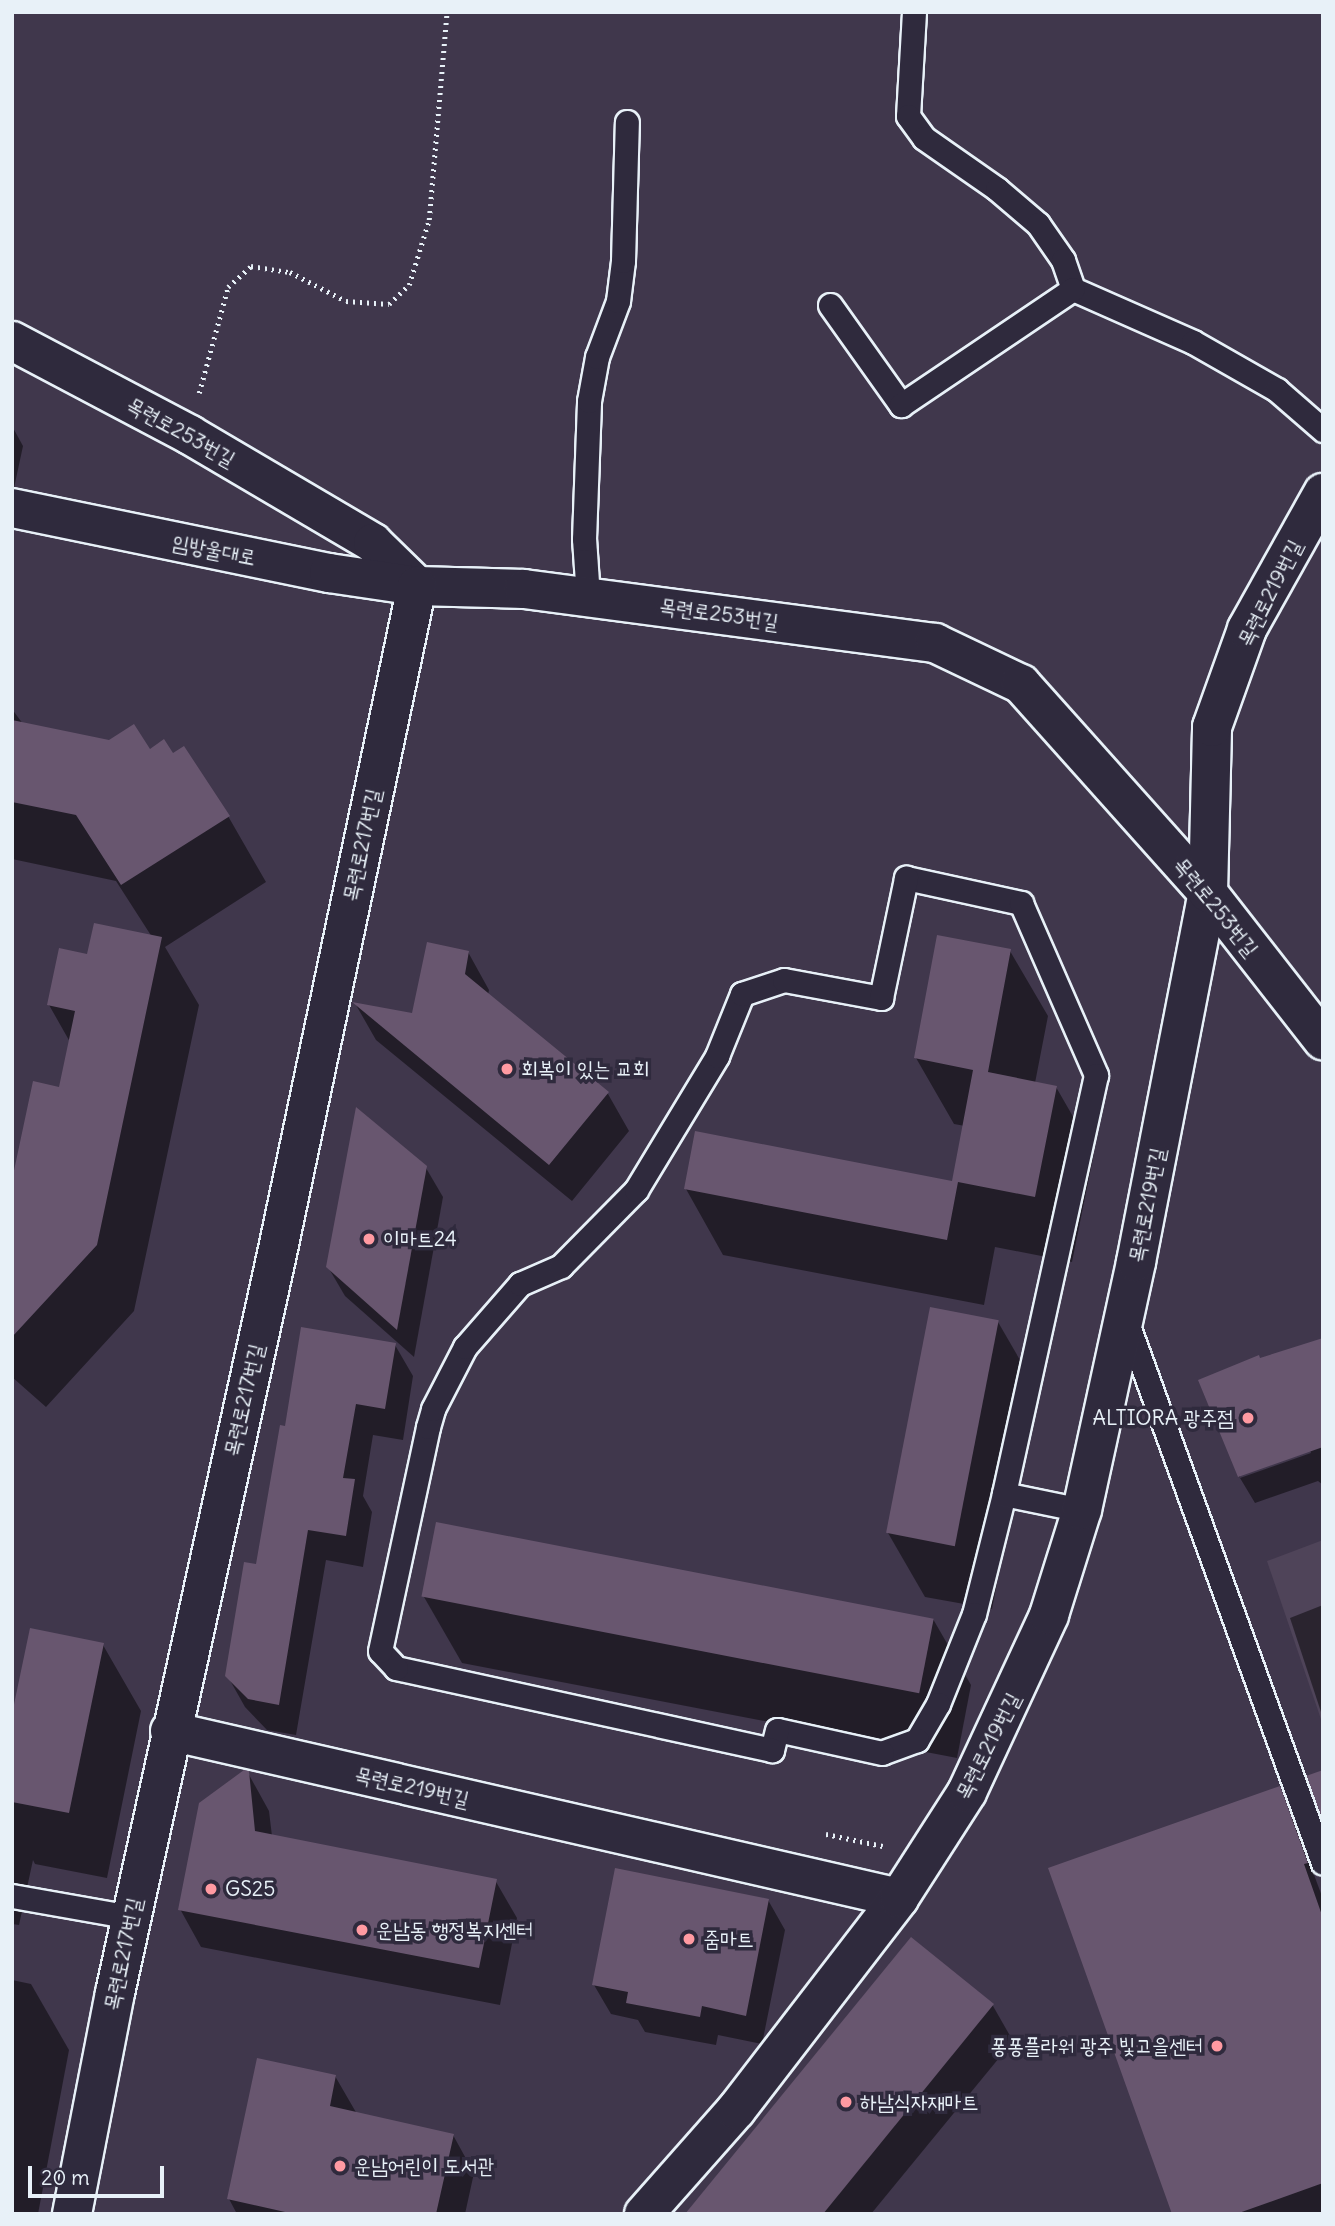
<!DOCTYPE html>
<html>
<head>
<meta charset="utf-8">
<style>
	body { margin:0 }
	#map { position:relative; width:1335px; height:2226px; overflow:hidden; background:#40374c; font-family:Delius,"Poor Story",sans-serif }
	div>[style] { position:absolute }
	.built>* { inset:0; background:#4f4459 }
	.shadow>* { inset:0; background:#0007 }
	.building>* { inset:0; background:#68566f; transform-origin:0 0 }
	.path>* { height:4.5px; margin-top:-2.25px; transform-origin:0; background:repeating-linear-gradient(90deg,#e8f1f8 0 2px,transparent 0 7px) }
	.roads { filter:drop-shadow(2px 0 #e8f1f8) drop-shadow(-2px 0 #e8f1f8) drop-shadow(0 2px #e8f1f8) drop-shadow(0 -2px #e8f1f8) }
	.lane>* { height:23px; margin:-11.5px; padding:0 11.5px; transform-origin:11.5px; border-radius:11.5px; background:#2f2a3d }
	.street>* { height:38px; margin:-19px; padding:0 19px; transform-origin:19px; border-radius:19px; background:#2f2a3d }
	.dots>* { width:19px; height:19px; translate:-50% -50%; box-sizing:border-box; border:4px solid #2f2a3d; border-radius:50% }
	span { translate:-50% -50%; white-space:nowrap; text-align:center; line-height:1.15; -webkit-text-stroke:7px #2f2a3d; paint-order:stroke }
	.street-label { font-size:21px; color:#e8f1f8 }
	.poi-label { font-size:21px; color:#e8f1f8 }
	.left { translate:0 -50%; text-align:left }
	.right { translate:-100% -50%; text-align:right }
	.frame { position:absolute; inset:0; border:14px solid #e8f1f8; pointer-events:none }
	.scale { position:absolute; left:28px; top:2166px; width:136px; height:32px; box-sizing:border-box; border:4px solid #e8f1f8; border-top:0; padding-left:9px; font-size:21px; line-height:24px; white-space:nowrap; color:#e8f1f8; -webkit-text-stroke:5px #2f2a3d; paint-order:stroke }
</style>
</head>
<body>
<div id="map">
	<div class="built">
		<i style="clip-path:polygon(1323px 1540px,1323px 1725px,1267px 1561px)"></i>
	</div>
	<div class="shadow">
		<i style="clip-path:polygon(12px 426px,23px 446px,14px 488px,12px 487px)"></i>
		<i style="clip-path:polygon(12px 709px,23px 724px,173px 756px,228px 816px,266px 882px,165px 947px,199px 1005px,134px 1311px,46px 1407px,12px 1377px,12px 1194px,60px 1089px,70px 1042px,49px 1005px,152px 937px,116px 881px,12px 859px)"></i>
		<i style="clip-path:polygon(1010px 951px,1048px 1016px,1035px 1083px,1056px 1087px,1094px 1153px,1072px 1262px,995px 1247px,984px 1305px,723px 1255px,686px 1189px,954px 1183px,965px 1126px,954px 1124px,916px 1058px)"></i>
		<i style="clip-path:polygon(468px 952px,489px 990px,488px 995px,608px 1094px,629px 1131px,572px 1201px,376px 1040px,356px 1005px,414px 1015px)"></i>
		<i style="clip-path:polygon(426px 1168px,443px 1197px,414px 1357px,345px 1296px,328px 1267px)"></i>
		<i style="clip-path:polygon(998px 1322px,1035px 1386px,992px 1609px,925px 1597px,888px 1533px)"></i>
		<i style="clip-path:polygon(1323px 1340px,1323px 1485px,1318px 1481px,1255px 1503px,1240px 1478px,1311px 1453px,1310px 1450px,1240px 1474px,1240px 1478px,1200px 1381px)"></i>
		<i style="clip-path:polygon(395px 1345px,413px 1376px,403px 1440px,373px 1435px,363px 1496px,372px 1512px,363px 1567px,326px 1560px,296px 1735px,267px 1730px,245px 1707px,227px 1675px,258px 1566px,286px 1428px)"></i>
		<i style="clip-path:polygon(424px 1597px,933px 1619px,971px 1685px,957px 1758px,462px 1663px)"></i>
		<i style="clip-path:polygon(1323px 1605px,1323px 1718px,1290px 1618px)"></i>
		<i style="clip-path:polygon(103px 1645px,141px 1711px,107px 1878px,35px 1864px,33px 1860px,19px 1925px,12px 1924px,12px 1723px)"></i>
		<i style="clip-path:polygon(248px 1773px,269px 1811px,272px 1836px,495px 1880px,517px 1918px,500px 2005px,201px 1947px,180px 1909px)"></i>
		<i style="clip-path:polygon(1275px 1789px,1296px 1826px,1323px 1899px,1323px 2214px,1174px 2214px)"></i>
		<i style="clip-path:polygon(768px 1900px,785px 1930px,762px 2044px,718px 2035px,716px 2045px,645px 2032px,638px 2020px,611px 2014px,594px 1985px)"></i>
		<i style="clip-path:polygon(912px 1940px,993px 2006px,1013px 2041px,871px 2214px,704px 2214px)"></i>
		<i style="clip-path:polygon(12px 1980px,31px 1984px,69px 2050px,38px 2214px,12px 2214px)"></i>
		<i style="clip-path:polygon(335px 2076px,357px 2114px,453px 2135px,474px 2173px,465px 2214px,237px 2214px,229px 2199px)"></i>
	</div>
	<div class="building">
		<i style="clip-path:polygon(12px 720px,109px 740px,134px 724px,150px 749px,164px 739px,173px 753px,184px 746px,230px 816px,121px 885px,76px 815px,12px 802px)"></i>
		<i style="clip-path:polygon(94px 923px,162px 937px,97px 1245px,12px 1337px,12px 1180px,33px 1081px,59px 1087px,75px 1011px,47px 1005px,59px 948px,87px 954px)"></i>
		<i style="clip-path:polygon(937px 935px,1011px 949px,988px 1072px,1057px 1086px,1035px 1197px,958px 1182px,947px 1240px,684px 1189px,695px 1131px,952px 1181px,973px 1070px,914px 1058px)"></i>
		<i style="clip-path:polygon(427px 942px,469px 951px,465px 974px,609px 1092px,549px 1165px,352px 1002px,412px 1013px)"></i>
		<i style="clip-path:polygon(356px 1107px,427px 1166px,397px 1330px,326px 1267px)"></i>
		<i style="left:930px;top:1307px;width:70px;height:230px;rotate:11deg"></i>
		<i style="clip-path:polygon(301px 1327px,396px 1343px,385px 1409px,356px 1404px,343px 1478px,355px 1479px,346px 1536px,308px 1530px,279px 1705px,248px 1699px,225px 1676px,244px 1562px,256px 1564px,280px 1425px,285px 1426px)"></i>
		<i style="clip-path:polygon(1323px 1338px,1323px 1447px,1238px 1477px,1198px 1380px,1259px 1355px,1260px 1358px)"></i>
		<i style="left:436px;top:1522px;width:507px;height:76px;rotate:11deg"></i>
		<i style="clip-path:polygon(30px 1628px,104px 1643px,69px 1813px,12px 1802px,12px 1714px)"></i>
		<i style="clip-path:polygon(244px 1770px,249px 1771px,255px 1831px,497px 1879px,479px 1968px,178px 1910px,199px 1803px)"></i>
		<i style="clip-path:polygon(1323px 1770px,1323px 1821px,1306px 1776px)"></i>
		<i style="clip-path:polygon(1280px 1786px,1308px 1863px,1304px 1864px,1323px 1918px,1323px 2183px,1236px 2214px,1172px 2214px,1048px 1868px)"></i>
		<i style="clip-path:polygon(615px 1868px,769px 1899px,746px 2016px,702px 2006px,700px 2017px,626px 2003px,628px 1992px,592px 1985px)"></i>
		<i style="clip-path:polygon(911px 1937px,994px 2004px,823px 2214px,685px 2214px)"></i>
		<i style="clip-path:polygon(257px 2058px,336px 2075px,330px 2106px,454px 2134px,436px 2214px,294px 2214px,227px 2199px)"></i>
	</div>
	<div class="path">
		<i style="left:199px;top:393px;width:110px;rotate:-74.7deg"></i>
		<i style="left:228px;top:287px;width:31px;rotate:-42deg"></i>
		<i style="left:251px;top:266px;width:39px;rotate:9deg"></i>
		<i style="left:290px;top:272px;width:63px;rotate:27.4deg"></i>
		<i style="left:346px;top:301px;width:43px;rotate:4deg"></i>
		<i style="left:389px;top:304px;width:28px;rotate:-44deg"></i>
		<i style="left:409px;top:285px;width:68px;rotate:-72.9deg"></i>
		<i style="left:429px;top:220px;width:209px;rotate:-85.1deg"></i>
		<i style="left:826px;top:1834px;width:58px;rotate:11.9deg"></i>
	</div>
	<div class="roads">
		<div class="lane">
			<i style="left:914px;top:12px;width:104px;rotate:93.3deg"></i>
			<i style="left:908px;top:116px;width:27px;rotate:54deg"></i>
			<i style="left:924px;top:138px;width:89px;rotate:34.9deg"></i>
			<i style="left:997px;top:189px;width:54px;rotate:40.5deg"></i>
			<i style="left:1038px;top:224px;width:44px;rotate:55.2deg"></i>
			<i style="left:1063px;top:260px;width:31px;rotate:71deg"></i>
			<i style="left:1073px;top:289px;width:131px;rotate:23.8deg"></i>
			<i style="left:1193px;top:342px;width:97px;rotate:29.7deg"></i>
			<i style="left:1277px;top:390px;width:61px;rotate:41deg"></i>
			<i style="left:830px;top:305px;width:123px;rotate:54.6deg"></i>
			<i style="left:901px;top:405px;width:207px;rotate:-34deg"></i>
			<i style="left:588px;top:597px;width:58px;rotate:-93.9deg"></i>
			<i style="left:584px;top:539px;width:138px;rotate:-87.9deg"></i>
			<i style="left:589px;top:401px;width:45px;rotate:-79.7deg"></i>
			<i style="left:597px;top:357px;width:60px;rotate:-69.4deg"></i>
			<i style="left:618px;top:301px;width:40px;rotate:-82.9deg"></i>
			<i style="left:623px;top:261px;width:139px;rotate:-88.4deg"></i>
			<i style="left:906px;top:878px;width:118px;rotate:12.3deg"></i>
			<i style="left:1021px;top:903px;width:188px;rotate:66.4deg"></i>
			<i style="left:1096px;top:1075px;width:429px;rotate:102.4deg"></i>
			<i style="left:1004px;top:1494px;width:124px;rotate:104deg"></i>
			<i style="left:974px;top:1614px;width:97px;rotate:111.8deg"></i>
			<i style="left:938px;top:1704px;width:42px;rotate:120.3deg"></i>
			<i style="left:917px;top:1740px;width:37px;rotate:160deg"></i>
			<i style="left:882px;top:1753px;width:107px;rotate:-167.6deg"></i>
			<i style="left:777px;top:1730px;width:21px;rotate:104deg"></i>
			<i style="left:772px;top:1750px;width:385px;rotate:-167.7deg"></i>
			<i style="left:396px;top:1668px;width:23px;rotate:-133deg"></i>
			<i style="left:380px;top:1651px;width:229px;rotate:-77.9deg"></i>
			<i style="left:428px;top:1427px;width:19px;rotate:-74deg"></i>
			<i style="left:433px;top:1409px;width:70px;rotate:-62.7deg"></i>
			<i style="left:465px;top:1347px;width:84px;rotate:-48.9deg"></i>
			<i style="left:520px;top:1284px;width:45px;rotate:-23.7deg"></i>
			<i style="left:561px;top:1266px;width:107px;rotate:-45.4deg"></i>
			<i style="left:636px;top:1190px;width:157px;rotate:-58.8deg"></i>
			<i style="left:717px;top:1056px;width:67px;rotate:-68deg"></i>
			<i style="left:742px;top:994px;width:44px;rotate:-18.4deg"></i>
			<i style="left:784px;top:980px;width:99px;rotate:10.5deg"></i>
			<i style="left:881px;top:998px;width:123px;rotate:-78.2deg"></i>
			<i style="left:1127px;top:1323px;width:574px;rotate:70.05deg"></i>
			<i style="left:1004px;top:1494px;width:80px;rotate:11.6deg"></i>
			<i style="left:12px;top:1896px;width:121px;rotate:10deg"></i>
		</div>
		<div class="street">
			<i style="left:12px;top:341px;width:201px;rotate:27.8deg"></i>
			<i style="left:190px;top:435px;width:212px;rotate:30.5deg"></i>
			<i style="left:373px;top:543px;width:62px;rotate:44.3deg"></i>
			<i style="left:12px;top:508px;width:324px;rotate:11.6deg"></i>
			<i style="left:329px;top:573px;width:89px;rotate:8.4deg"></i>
			<i style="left:417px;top:586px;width:107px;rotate:1.6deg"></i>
			<i style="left:524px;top:589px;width:415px;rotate:7.5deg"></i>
			<i style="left:935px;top:643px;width:95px;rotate:25.5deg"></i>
			<i style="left:1021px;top:684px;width:280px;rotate:48.2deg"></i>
			<i style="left:1208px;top:893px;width:187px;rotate:52deg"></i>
			<i style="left:170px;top:1731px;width:748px;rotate:12.9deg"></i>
			<i style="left:72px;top:2214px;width:225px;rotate:-79deg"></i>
			<i style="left:115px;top:1993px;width:762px;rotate:-77.64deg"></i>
			<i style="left:278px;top:1249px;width:677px;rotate:-78.16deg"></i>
			<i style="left:644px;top:2214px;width:139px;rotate:-48.5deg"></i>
			<i style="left:736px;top:2110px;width:267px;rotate:-52.4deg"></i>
			<i style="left:899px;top:1898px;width:126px;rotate:-57.3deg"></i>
			<i style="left:967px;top:1792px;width:195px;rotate:-65.1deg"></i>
			<i style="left:1049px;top:1615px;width:110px;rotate:-72.6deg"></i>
			<i style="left:1082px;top:1510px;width:254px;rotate:-77.7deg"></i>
			<i style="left:1136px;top:1262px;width:376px;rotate:-79deg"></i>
			<i style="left:1208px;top:893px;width:166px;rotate:-88.6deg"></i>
			<i style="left:1212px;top:727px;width:104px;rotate:-70.3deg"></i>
			<i style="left:1247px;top:629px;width:156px;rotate:-60.8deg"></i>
		</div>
	</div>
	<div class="dots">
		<i style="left:507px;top:1069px;background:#ff9aa2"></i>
		<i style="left:369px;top:1239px;background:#ff9aa2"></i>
		<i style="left:1248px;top:1418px;background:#ff9aa2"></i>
		<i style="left:211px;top:1889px;background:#ff9aa2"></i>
		<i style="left:362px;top:1930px;background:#ff9aa2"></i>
		<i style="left:689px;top:1939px;background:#ff9aa2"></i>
		<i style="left:1217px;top:2046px;background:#ff9aa2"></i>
		<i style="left:846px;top:2102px;background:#ff9aa2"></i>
		<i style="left:340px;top:2166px;background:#ff9aa2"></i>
	</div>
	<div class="street-label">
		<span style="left:181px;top:432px;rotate:29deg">목련로253번길</span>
		<span style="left:214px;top:550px;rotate:11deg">임방울대로</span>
		<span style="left:1270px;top:593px;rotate:-63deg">목련로219번길</span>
		<span style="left:719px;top:614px;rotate:8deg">목련로253번길</span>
		<span style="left:362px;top:845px;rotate:-78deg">목련로217번길</span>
		<span style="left:1216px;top:907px;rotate:51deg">목련로253번길</span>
		<span style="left:1147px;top:1205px;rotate:-79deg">목련로219번길</span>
		<span style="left:244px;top:1400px;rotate:-77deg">목련로217번길</span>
		<span style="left:988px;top:1746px;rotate:-63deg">목련로219번길</span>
		<span style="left:412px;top:1787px;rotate:13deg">목련로219번길</span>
		<span style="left:123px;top:1954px;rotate:-78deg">목련로217번길</span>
	</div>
	<div class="poi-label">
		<span class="left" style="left:521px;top:1069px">회복이 있는 교회</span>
		<span class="left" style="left:383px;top:1239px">이마트24</span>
		<span class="right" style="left:1234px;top:1418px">ALTIORA 광주점</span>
		<span class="left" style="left:225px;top:1889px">GS25</span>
		<span class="left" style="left:376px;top:1930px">운남동 행정복지센터</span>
		<span class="left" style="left:703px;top:1939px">줌마트</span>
		<span class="right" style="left:1203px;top:2046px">퐁퐁플라워 광주 빛고을센터</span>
		<span class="left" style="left:860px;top:2102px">하남식자재마트</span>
		<span class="left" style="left:354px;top:2166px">운남어린이 도서관</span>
	</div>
	<div class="frame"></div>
	<div class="scale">20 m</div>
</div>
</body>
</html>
